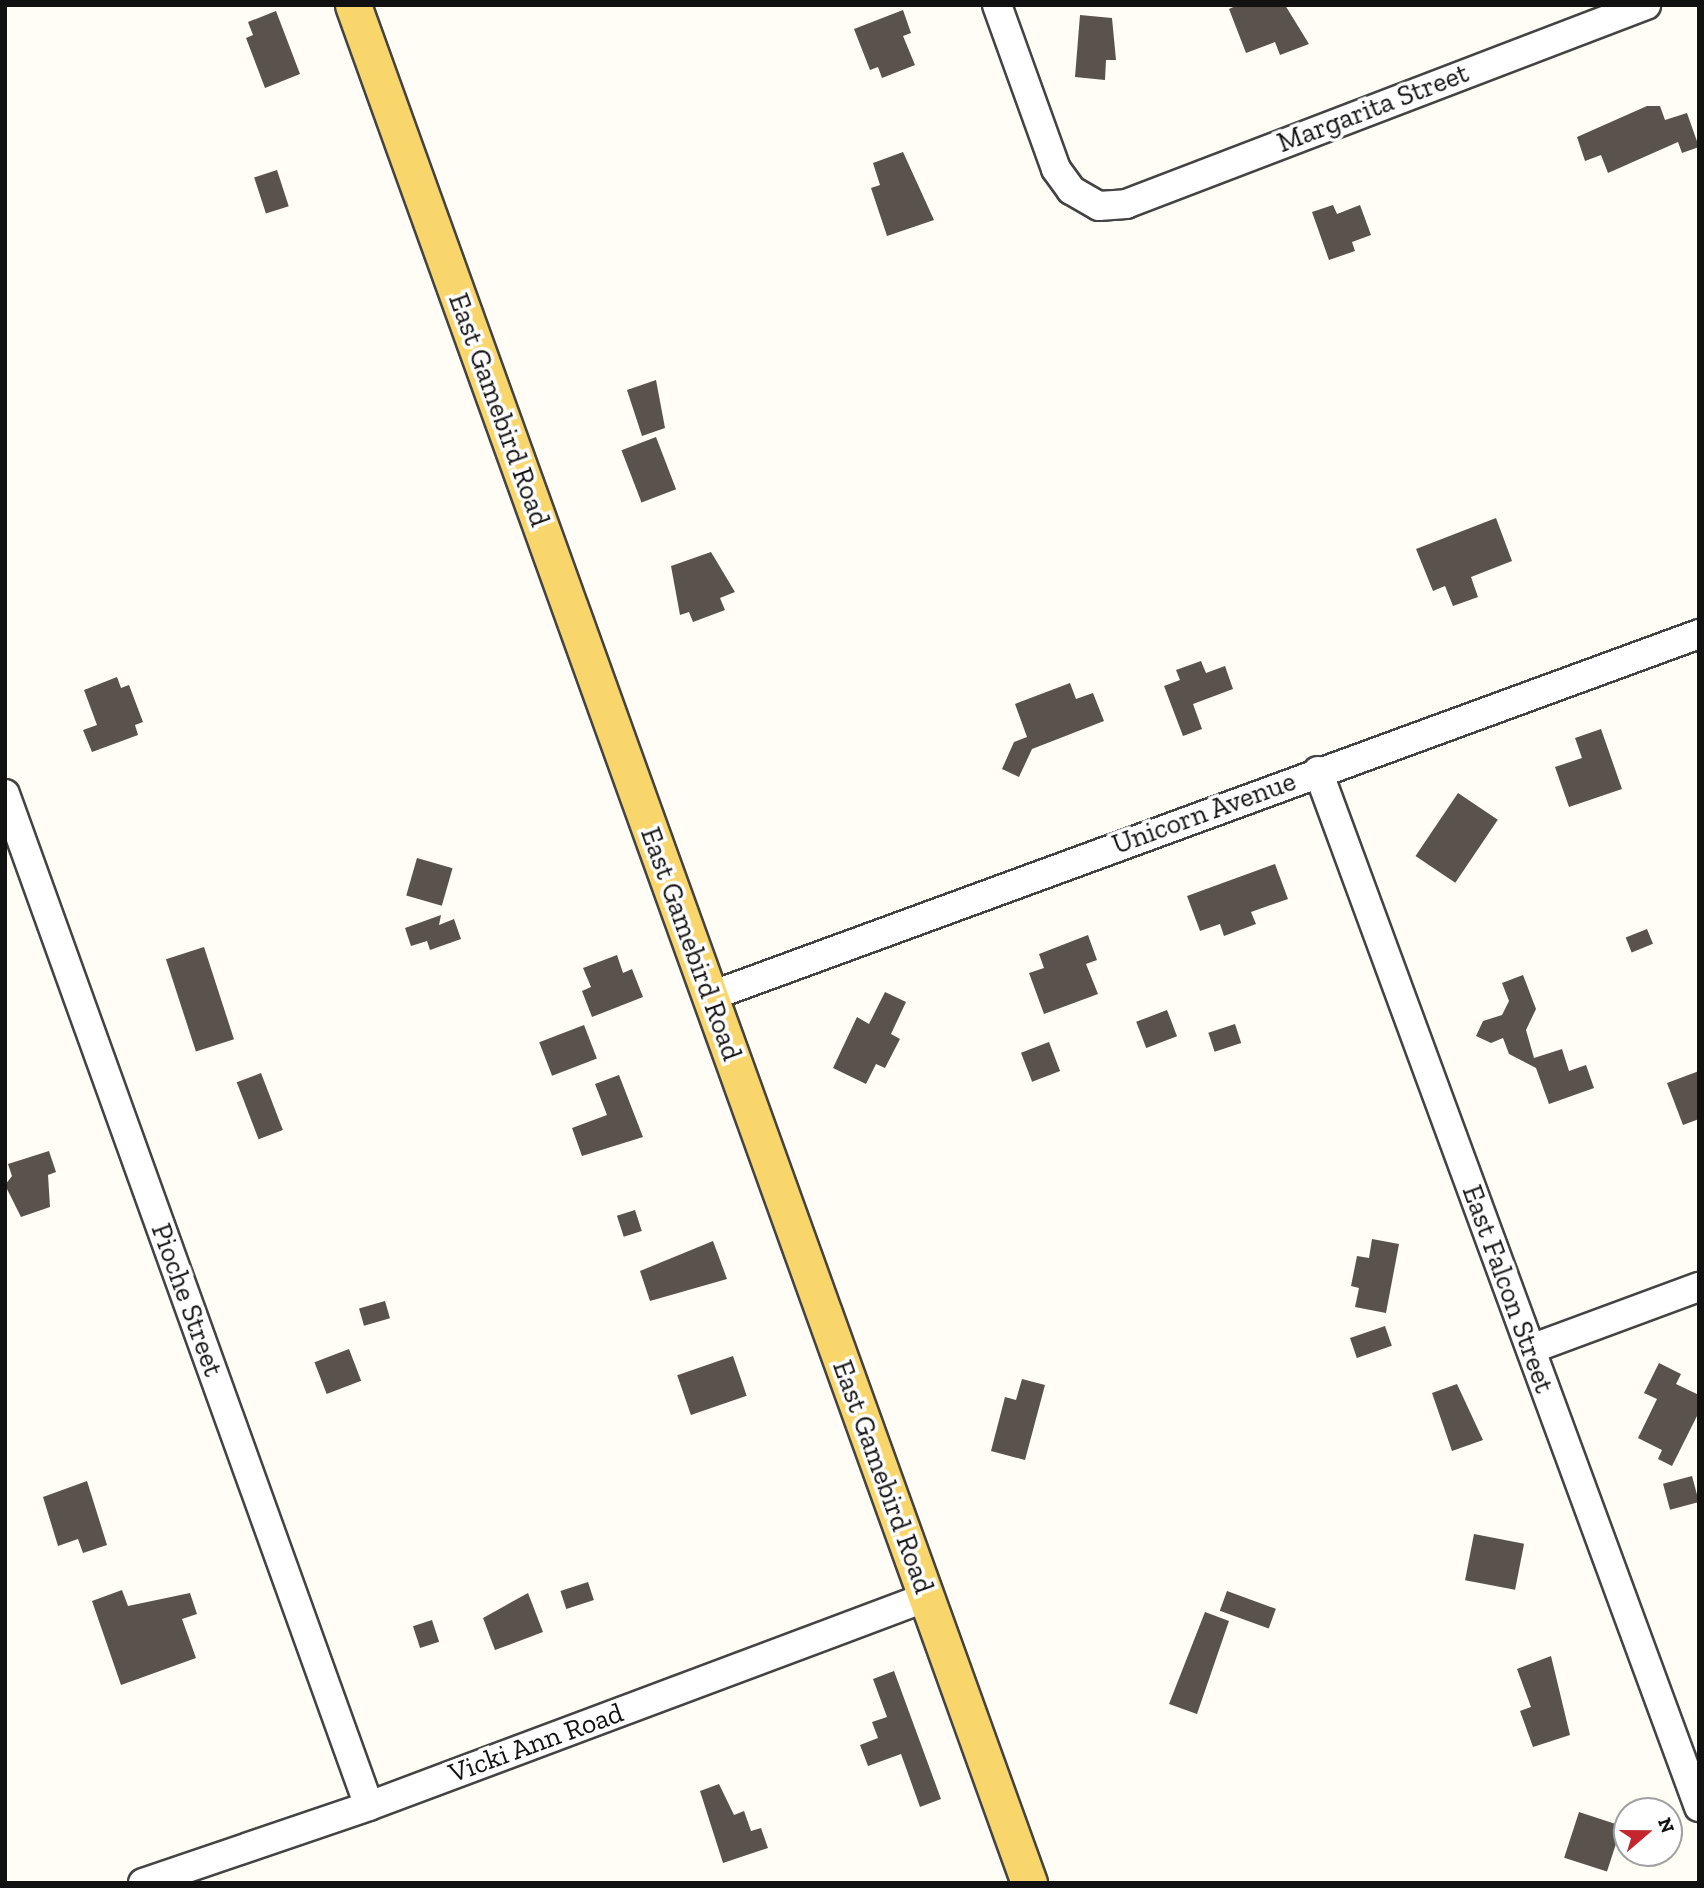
<!DOCTYPE html>
<html>
<head>
<meta charset="utf-8">
<style>
	body { margin:0 }
	#map { position:relative; width:1704px; height:1888px; overflow:hidden; background:#fffdf5; font-family:"Zilla Slab",serif }
	div>[style] { position:absolute }
	.building>* { inset:0; background:#5a524d; transform-origin:0 0 }
	.roads { filter:drop-shadow(2px 0 #444) drop-shadow(-2px 0 #444) drop-shadow(0 2px #444) drop-shadow(0 -2px #444) }
	.minor>* { height:28px; margin:-14px; padding:0 14px; transform-origin:14px; border-radius:14px; background:#fff }
	.major>* { height:35px; margin:-17.5px; padding:0 17.5px; transform-origin:17.5px; border-radius:17.5px; background:#f9d66b }
	span { translate:-50% -50%; white-space:nowrap; text-align:center; line-height:1.15; -webkit-text-stroke:7px #fff; paint-order:stroke }
	.street-label { font-size:28px; color:#111 }
	.frame { position:absolute; inset:0; border:7px solid #111; pointer-events:none }
	.north { position:absolute; left:1613px; top:1797px; width:70px; height:70px; box-sizing:border-box; background:#fff; border:2px solid #a0a0a0; border-radius:50%; rotate:70deg; font-size:19px; font-weight:700; line-height:28px; text-align:center; color:#111 }
	.north::after { content:''; display:block; margin:auto; width:24px; height:32px; background:#c4262e; clip-path:polygon(50% 0,100% 100%,50% 72%,0 100%) }
</style>
</head>
<body>
<div id="map">
	<div class="building">
		<i style="clip-path:polygon(1238px 5px,1285px 5px,1309px 44px,1280px 55px,1275px 42px,1246px 53px,1229px 9px)"></i>
		<i style="clip-path:polygon(903px 10px,911px 33px,903px 36px,915px 65px,882px 78px,878px 67px,870px 70px,854px 29px)"></i>
		<i style="clip-path:polygon(276px 11px,300px 74px,265px 88px,246px 38px,253px 35px,248px 22px)"></i>
		<i style="clip-path:polygon(1080px 15px,1112px 18px,1116px 60px,1106px 60px,1105px 80px,1075px 77px)"></i>
		<i style="clip-path:polygon(1647px 106px,1660px 106px,1665px 120px,1687px 113px,1699px 147px,1682px 153px,1678px 142px,1608px 173px,1601px 155px,1585px 161px,1577px 137px)"></i>
		<i style="clip-path:polygon(903px 152px,934px 220px,887px 236px,871px 188px,880px 185px,873px 163px)"></i>
		<i style="left:277px;top:170px;width:38px;height:24px;rotate:72deg"></i>
		<i style="clip-path:polygon(1333px 205px,1337px 214px,1360px 205px,1371px 235px,1352px 242px,1355px 251px,1329px 260px,1312px 212px)"></i>
		<i style="clip-path:polygon(656px 380px,665px 428px,642px 436px,627px 390px)"></i>
		<i style="left:656px;top:437px;width:56px;height:37px;rotate:69deg"></i>
		<i style="clip-path:polygon(1496px 518px,1512px 561px,1471px 577px,1478px 597px,1453px 606px,1445px 586px,1433px 591px,1416px 549px)"></i>
		<i style="clip-path:polygon(711px 552px,735px 592px,720px 598px,725px 610px,693px 622px,689px 612px,680px 615px,671px 566px)"></i>
		<i style="clip-path:polygon(1201px 661px,1206px 673px,1225px 666px,1233px 689px,1193px 704px,1202px 729px,1183px 736px,1164px 686px,1180px 680px,1176px 670px)"></i>
		<i style="clip-path:polygon(117px 677px,121px 688px,129px 685px,143px 722px,135px 725px,138px 735px,92px 752px,83px 730px,97px 725px,84px 690px)"></i>
		<i style="clip-path:polygon(1070px 683px,1076px 699px,1093px 693px,1104px 721px,1032px 749px,1019px 777px,1002px 769px,1014px 742px,1027px 737px,1015px 704px)"></i>
		<i style="clip-path:polygon(1601px 729px,1622px 789px,1569px 807px,1555px 767px,1582px 758px,1575px 738px)"></i>
		<i style="left:1458px;top:793px;width:48px;height:76px;rotate:34deg"></i>
		<i style="left:417px;top:858px;width:37px;height:39px;rotate:16deg"></i>
		<i style="clip-path:polygon(1275px 864px,1288px 899px,1251px 912px,1256px 924px,1224px 936px,1220px 924px,1200px 931px,1187px 896px)"></i>
		<i style="clip-path:polygon(441px 915px,439px 925px,454px 919px,461px 939px,430px 950px,427px 941px,411px 946px,405px 928px)"></i>
		<i style="left:1647px;top:929px;width:16px;height:23px;rotate:68deg"></i>
		<i style="clip-path:polygon(1088px 935px,1097px 960px,1086px 964px,1098px 994px,1044px 1014px,1029px 973px,1044px 968px,1039px 954px)"></i>
		<i style="left:204px;top:947px;width:97px;height:40px;rotate:72deg"></i>
		<i style="clip-path:polygon(617px 955px,623px 973px,632px 969px,643px 997px,592px 1017px,582px 991px,591px 987px,583px 968px)"></i>
		<i style="clip-path:polygon(1523px 975px,1536px 1009px,1526px 1030px,1534px 1058px,1562px 1049px,1569px 1071px,1586px 1065px,1594px 1088px,1549px 1104px,1536px 1068px,1509px 1054px,1503px 1038px,1491px 1043px,1476px 1036px,1483px 1021px,1502px 1015px,1509px 1001px,1502px 983px)"></i>
		<i style="clip-path:polygon(885px 992px,906px 1002px,891px 1034px,900px 1039px,885px 1068px,876px 1064px,866px 1084px,833px 1068px,857px 1017px,869px 1024px)"></i>
		<i style="left:1167px;top:1010px;width:28px;height:33px;rotate:69deg"></i>
		<i style="left:1235px;top:1024px;width:20px;height:28px;rotate:72deg"></i>
		<i style="left:584px;top:1025px;width:36px;height:48px;rotate:69deg"></i>
		<i style="left:1049px;top:1042px;width:31px;height:30px;rotate:69deg"></i>
		<i style="clip-path:polygon(1699px 1071px,1699px 1119px,1683px 1125px,1667px 1083px)"></i>
		<i style="left:261px;top:1073px;width:61px;height:26px;rotate:69deg"></i>
		<i style="clip-path:polygon(619px 1075px,643px 1137px,582px 1156px,572px 1128px,607px 1115px,595px 1084px)"></i>
		<i style="clip-path:polygon(49px 1151px,56px 1172px,48px 1175px,50px 1207px,21px 1217px,5px 1185px,12px 1176px,8px 1164px)"></i>
		<i style="left:635px;top:1210px;width:22px;height:19px;rotate:72deg"></i>
		<i style="clip-path:polygon(1372px 1239px,1399px 1244px,1386px 1313px,1355px 1307px,1359px 1288px,1351px 1286px,1357px 1256px,1369px 1258px)"></i>
		<i style="clip-path:polygon(713px 1241px,727px 1279px,650px 1301px,640px 1271px)"></i>
		<i style="left:385px;top:1301px;width:18px;height:27px;rotate:74deg"></i>
		<i style="left:1385px;top:1326px;width:21px;height:37px;rotate:71deg"></i>
		<i style="left:349px;top:1349px;width:34px;height:37px;rotate:69deg"></i>
		<i style="left:733px;top:1356px;width:42px;height:59px;rotate:71deg"></i>
		<i style="clip-path:polygon(1659px 1363px,1681px 1374px,1676px 1384px,1699px 1395px,1699px 1412px,1672px 1466px,1658px 1459px,1662px 1450px,1638px 1438px,1657px 1399px,1644px 1393px)"></i>
		<i style="clip-path:polygon(1022px 1379px,1045px 1385px,1025px 1460px,991px 1451px,1005px 1397px,1016px 1400px)"></i>
		<i style="clip-path:polygon(1457px 1384px,1483px 1440px,1452px 1451px,1432px 1393px)"></i>
		<i style="left:1692px;top:1476px;width:27px;height:30px;rotate:75deg"></i>
		<i style="clip-path:polygon(87px 1481px,107px 1545px,83px 1553px,78px 1539px,58px 1546px,43px 1497px)"></i>
		<i style="left:1474px;top:1534px;width:51px;height:47px;rotate:11deg"></i>
		<i style="left:588px;top:1582px;width:19px;height:29px;rotate:72deg"></i>
		<i style="clip-path:polygon(122px 1590px,128px 1606px,190px 1593px,197px 1614px,182px 1619px,196px 1658px,121px 1685px,92px 1601px)"></i>
		<i style="left:1227px;top:1591px;width:52px;height:21px;rotate:20deg"></i>
		<i style="clip-path:polygon(528px 1593px,543px 1632px,495px 1650px,483px 1618px)"></i>
		<i style="clip-path:polygon(1205px 1612px,1229px 1621px,1197px 1714px,1169px 1704px)"></i>
		<i style="left:432px;top:1620px;width:23px;height:20px;rotate:72deg"></i>
		<i style="clip-path:polygon(1551px 1656px,1570px 1735px,1533px 1747px,1520px 1711px,1531px 1707px,1517px 1669px)"></i>
		<i style="clip-path:polygon(894px 1671px,941px 1799px,920px 1807px,901px 1754px,868px 1766px,860px 1745px,878px 1738px,872px 1722px,887px 1717px,873px 1679px)"></i>
		<i style="clip-path:polygon(719px 1784px,734px 1815px,744px 1811px,751px 1831px,761px 1828px,768px 1848px,723px 1863px,700px 1791px)"></i>
		<i style="left:1579px;top:1812px;width:45px;height:48px;rotate:18deg"></i>
	</div>
	<div class="roads">
		<div class="minor">
			<i style="left:997px;top:5px;width:174px;rotate:70.2deg"></i>
			<i style="left:1056px;top:169px;width:26px;rotate:54deg"></i>
			<i style="left:1071px;top:190px;width:32px;rotate:30deg"></i>
			<i style="left:1099px;top:206px;width:27px;rotate:-4deg"></i>
			<i style="left:1126px;top:204px;width:557px;rotate:-20.94deg"></i>
			<i style="left:1318px;top:771px;width:1104px;rotate:69.81deg"></i>
			<i style="left:5px;top:794px;width:1075px;rotate:70.22deg"></i>
			<i style="left:711px;top:996px;width:1052px;rotate:-20.12deg"></i>
			<i style="left:1531px;top:1349px;width:179px;rotate:-20.3deg"></i>
			<i style="left:143px;top:1883px;width:239px;rotate:-18.8deg"></i>
			<i style="left:369px;top:1806px;width:596px;rotate:-20.53deg"></i>
		</div>
		<div class="major">
			<i style="left:353px;top:5px;width:1996px;rotate:70.2deg"></i>
		</div>
	</div>
	<div class="street-label">
		<span style="left:1373px;top:108px;rotate:-21deg">Margarita Street</span>
		<span style="left:499px;top:410px;rotate:70deg">East Gamebird Road</span>
		<span style="left:1204px;top:813px;rotate:-20deg">Unicorn Avenue</span>
		<span style="left:691px;top:944px;rotate:70deg">East Gamebird Road</span>
		<span style="left:1508px;top:1289px;rotate:70deg">East Falcon Street</span>
		<span style="left:187px;top:1300px;rotate:70deg">Pioche Street</span>
		<span style="left:883px;top:1477px;rotate:70deg">East Gamebird Road</span>
		<span style="left:536px;top:1743px;rotate:-20deg">Vicki Ann Road</span>
	</div>
	<div class="frame"></div>
	<div class="north">N</div>
</div>
</body>
</html>
